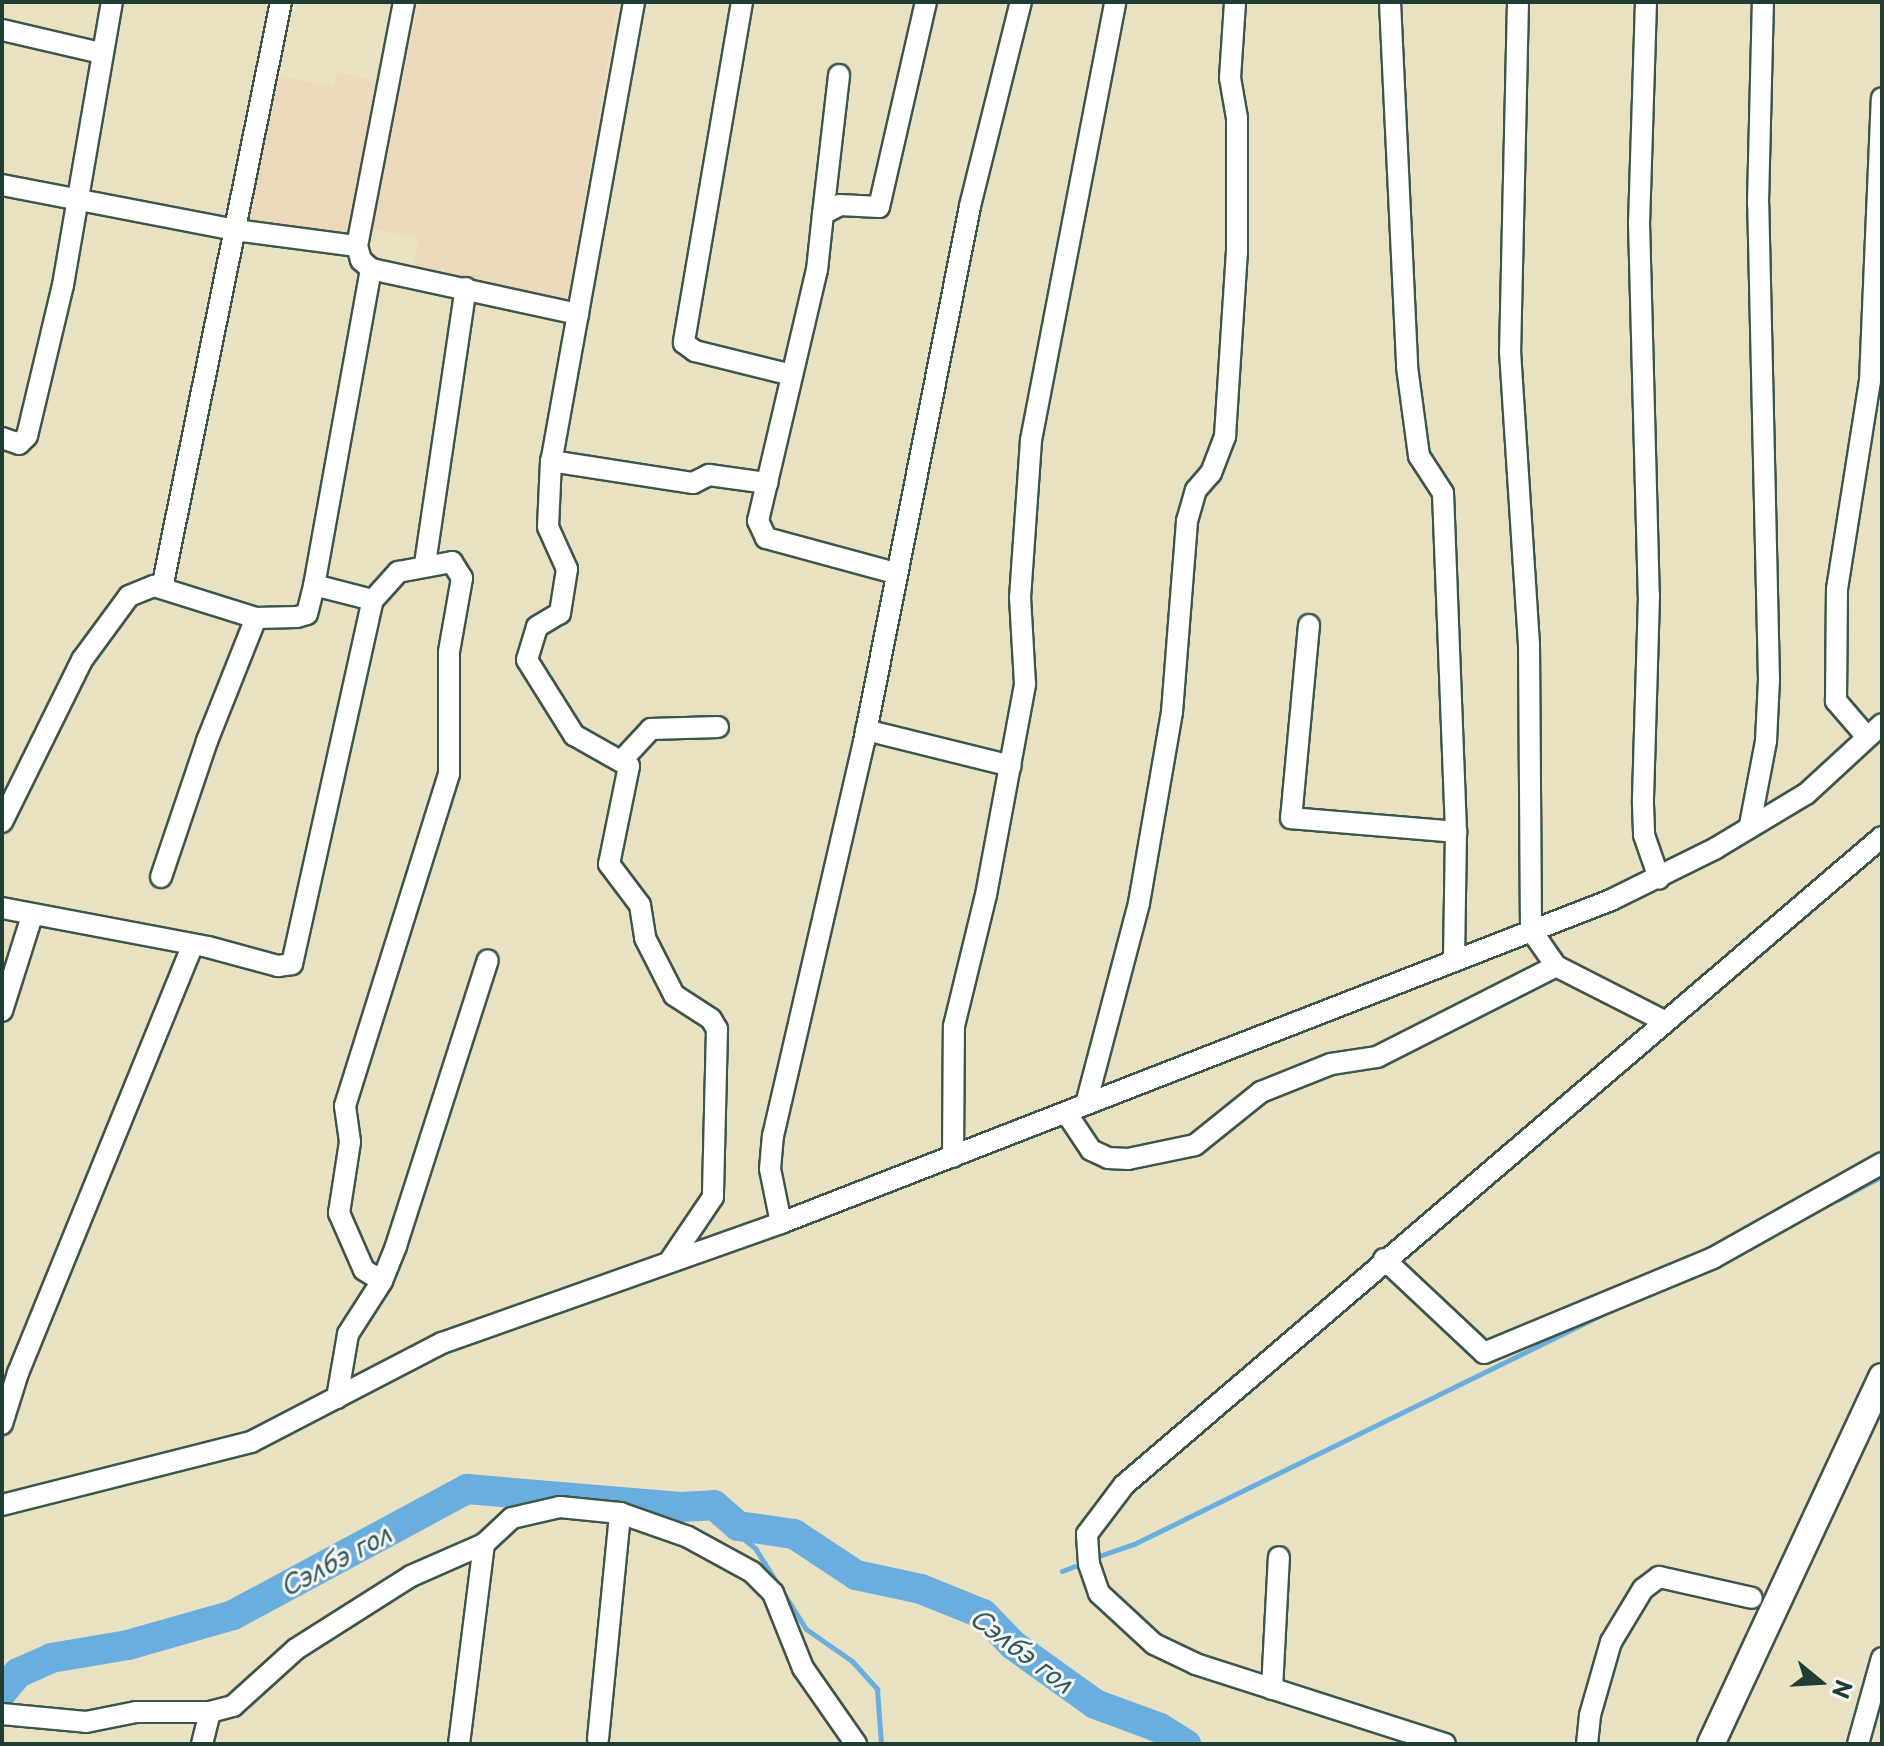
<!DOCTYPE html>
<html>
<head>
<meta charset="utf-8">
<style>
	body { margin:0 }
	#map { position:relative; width:1884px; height:1746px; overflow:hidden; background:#e8e2c2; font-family:"Playpen Sans",sans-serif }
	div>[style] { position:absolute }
	.built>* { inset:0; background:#ecd8ba }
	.stream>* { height:5px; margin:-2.5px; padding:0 2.5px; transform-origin:2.5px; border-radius:2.5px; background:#6aaedf }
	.river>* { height:30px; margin:-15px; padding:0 15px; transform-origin:15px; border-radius:15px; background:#6aaedf }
	.roads { filter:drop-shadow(2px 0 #3d5649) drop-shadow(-2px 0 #3d5649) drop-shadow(0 2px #3d5649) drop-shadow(0 -2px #3d5649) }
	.minor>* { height:20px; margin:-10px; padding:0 10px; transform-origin:10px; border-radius:10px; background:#fff }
	.major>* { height:26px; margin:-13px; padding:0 13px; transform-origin:13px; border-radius:13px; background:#fff }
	span { translate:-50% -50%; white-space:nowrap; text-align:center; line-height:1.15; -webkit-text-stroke:6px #f6f6f2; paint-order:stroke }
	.water-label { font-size:26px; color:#32595f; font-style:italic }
	.frame { position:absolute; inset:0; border:4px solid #1f3d34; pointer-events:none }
	.north { position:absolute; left:1780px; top:1642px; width:80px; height:80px; -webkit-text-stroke:6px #f6f6f2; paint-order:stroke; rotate:108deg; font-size:22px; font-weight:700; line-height:32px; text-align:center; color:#1f3d34 }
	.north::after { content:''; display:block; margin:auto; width:28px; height:36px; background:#1f3d34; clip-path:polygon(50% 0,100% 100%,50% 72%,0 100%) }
</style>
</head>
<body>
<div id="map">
	<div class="built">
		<i style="clip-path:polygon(419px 2px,618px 2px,567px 300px,414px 269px,418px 238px,372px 228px)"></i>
		<i style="clip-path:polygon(338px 72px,376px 81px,349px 237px,249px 223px,279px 76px,334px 87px)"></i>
	</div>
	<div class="stream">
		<i style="left:1837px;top:1200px;width:51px;rotate:-28.1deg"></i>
		<i style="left:680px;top:1507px;width:40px;rotate:16deg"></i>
		<i style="left:718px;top:1518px;width:48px;rotate:39deg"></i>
		<i style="left:755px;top:1548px;width:96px;rotate:57.8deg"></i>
		<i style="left:806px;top:1629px;width:56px;rotate:34.8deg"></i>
		<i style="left:852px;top:1661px;width:38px;rotate:48deg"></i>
		<i style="left:877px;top:1689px;width:55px;rotate:85.8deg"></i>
		<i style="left:1099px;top:1556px;width:37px;rotate:-19deg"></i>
		<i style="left:1134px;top:1544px;width:520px;rotate:-26.12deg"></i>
		<i style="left:1062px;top:1571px;width:14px;rotate:-21deg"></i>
	</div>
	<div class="river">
		<i style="left:2px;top:1692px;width:25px;rotate:-50deg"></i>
		<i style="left:18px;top:1673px;width:36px;rotate:-24deg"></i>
		<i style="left:51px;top:1658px;width:78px;rotate:-9.6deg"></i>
		<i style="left:128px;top:1645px;width:109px;rotate:-15.9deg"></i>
		<i style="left:233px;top:1615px;width:266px;rotate:-28.3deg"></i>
		<i style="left:467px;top:1489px;width:214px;rotate:4.8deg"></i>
		<i style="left:680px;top:1507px;width:34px;rotate:-3deg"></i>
		<i style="left:714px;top:1505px;width:32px;rotate:41deg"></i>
		<i style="left:738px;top:1526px;width:57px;rotate:8.1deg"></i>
		<i style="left:794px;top:1534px;width:74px;rotate:33.5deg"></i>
		<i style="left:856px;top:1575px;width:66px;rotate:12.2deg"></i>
		<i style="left:921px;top:1589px;width:67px;rotate:22deg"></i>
		<i style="left:983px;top:1614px;width:43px;rotate:45.9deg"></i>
		<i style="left:1013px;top:1645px;width:101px;rotate:35.7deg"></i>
		<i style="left:1095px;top:1704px;width:69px;rotate:20.3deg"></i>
		<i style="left:1160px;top:1728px;width:31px;rotate:32deg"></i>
	</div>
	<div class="roads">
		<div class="minor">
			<i style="left:404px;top:2px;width:248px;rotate:100.9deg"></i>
			<i style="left:357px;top:246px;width:15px;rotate:74deg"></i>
			<i style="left:361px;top:260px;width:13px;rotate:42deg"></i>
			<i style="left:371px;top:269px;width:212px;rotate:12.3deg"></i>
			<i style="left:634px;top:2px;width:466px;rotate:100.2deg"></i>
			<i style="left:551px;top:461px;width:144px;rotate:8.8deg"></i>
			<i style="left:693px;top:483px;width:18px;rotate:-27deg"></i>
			<i style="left:709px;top:475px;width:59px;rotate:7.9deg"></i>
			<i style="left:742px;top:2px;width:346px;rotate:99.7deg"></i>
			<i style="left:684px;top:343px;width:14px;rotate:36deg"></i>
			<i style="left:695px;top:351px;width:100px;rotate:13.9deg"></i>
			<i style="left:1390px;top:2px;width:365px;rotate:87.3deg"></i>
			<i style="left:1407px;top:367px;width:90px;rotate:82.3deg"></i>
			<i style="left:1419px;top:456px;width:44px;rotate:57deg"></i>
			<i style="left:1443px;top:493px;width:339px;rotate:87.8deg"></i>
			<i style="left:1456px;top:832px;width:128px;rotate:90.9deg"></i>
			<i style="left:1518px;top:2px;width:349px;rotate:91.3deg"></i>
			<i style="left:1510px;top:351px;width:294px;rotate:86.3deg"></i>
			<i style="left:1529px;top:644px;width:286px;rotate:89.6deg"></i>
			<i style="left:1531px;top:930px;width:44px;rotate:55.2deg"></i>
			<i style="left:1556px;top:966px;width:121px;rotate:27deg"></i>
			<i style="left:1646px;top:2px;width:220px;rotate:91.8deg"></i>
			<i style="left:1639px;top:222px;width:374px;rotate:88.5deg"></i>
			<i style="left:1649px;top:596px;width:208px;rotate:91.7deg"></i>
			<i style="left:1643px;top:804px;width:31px;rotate:88deg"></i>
			<i style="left:1644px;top:835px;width:46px;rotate:70.8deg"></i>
			<i style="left:2px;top:30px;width:102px;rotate:13.1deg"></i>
			<i style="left:2px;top:185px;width:237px;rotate:10.9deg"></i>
			<i style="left:235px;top:230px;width:123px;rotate:7.5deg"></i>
			<i style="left:823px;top:214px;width:140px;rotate:-83.4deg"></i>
			<i style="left:371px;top:269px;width:321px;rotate:100.2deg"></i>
			<i style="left:314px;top:585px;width:61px;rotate:14.3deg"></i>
			<i style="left:2px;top:438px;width:18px;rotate:19deg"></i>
			<i style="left:19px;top:444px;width:11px;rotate:-45deg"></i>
			<i style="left:27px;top:436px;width:155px;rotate:-76.6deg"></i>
			<i style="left:63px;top:285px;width:287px;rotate:-80.2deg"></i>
			<i style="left:551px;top:461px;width:66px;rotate:92.6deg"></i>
			<i style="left:548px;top:527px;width:46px;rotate:65.7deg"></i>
			<i style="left:567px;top:569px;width:45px;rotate:99deg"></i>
			<i style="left:560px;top:613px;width:27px;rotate:149deg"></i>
			<i style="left:537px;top:627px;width:34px;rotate:107deg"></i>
			<i style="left:527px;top:660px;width:89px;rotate:57.9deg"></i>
			<i style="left:574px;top:735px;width:63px;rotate:29.4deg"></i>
			<i style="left:629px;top:766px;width:100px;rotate:101.5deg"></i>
			<i style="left:609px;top:864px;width:51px;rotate:52.9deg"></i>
			<i style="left:640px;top:905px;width:33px;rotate:81deg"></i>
			<i style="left:645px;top:938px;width:64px;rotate:63deg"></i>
			<i style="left:674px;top:995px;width:44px;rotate:33deg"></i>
			<i style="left:711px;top:1019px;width:12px;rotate:59deg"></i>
			<i style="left:717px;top:1029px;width:168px;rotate:91.4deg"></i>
			<i style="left:713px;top:1197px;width:78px;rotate:124.1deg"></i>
			<i style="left:425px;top:564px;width:279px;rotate:-81.6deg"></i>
			<i style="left:895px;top:573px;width:134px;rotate:-164.8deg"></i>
			<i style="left:766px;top:538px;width:19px;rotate:-115deg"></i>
			<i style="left:758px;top:521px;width:258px;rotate:-76.8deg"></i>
			<i style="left:817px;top:270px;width:56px;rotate:-83.9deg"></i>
			<i style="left:823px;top:214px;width:19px;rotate:-28deg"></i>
			<i style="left:840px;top:205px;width:39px;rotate:3deg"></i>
			<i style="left:879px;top:207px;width:210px;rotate:-77.1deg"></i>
			<i style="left:162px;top:588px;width:598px;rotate:-78.52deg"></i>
			<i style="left:1309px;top:625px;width:194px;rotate:95.3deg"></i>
			<i style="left:1291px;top:818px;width:166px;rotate:4.8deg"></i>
			<i style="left:866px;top:730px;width:149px;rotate:13.9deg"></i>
			<i style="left:1867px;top:737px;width:48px;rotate:-130.7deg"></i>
			<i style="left:1836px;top:701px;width:112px;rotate:-89.5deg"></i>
			<i style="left:1837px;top:589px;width:211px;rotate:-81deg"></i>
			<i style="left:1870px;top:381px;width:283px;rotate:-87.6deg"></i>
			<i style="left:623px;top:759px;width:41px;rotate:-47deg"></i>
			<i style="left:651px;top:729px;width:67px;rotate:-1.7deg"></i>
			<i style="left:2px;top:822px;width:181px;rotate:-63.7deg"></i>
			<i style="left:82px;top:660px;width:79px;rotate:-53.7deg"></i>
			<i style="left:129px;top:596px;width:27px;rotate:-22deg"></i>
			<i style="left:154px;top:586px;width:107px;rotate:17.4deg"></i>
			<i style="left:256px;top:618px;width:41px;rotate:-1.4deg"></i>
			<i style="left:297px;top:617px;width:10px;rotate:-17deg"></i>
			<i style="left:307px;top:614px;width:30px;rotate:-76deg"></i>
			<i style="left:1750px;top:825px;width:86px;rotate:-79.2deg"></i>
			<i style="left:1766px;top:741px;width:61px;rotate:-87.2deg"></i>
			<i style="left:1769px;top:680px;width:477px;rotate:-91.3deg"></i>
			<i style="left:1758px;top:203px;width:201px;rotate:-88.6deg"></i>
			<i style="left:161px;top:877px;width:144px;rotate:-71.3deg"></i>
			<i style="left:207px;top:741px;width:132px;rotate:-68.3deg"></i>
			<i style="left:2px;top:908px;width:210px;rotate:10.7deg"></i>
			<i style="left:208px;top:947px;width:73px;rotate:15.2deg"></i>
			<i style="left:278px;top:966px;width:14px;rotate:-8deg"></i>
			<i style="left:292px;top:964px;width:373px;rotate:-77.5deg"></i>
			<i style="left:373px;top:600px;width:38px;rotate:-48deg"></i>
			<i style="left:398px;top:572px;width:55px;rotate:-10.5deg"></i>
			<i style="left:452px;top:562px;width:19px;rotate:58deg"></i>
			<i style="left:462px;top:578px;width:75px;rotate:100deg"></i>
			<i style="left:449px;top:652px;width:122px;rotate:90deg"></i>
			<i style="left:449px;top:774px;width:348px;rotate:107.4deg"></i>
			<i style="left:345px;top:1106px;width:36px;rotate:82deg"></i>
			<i style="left:350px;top:1142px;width:72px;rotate:98.8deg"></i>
			<i style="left:339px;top:1213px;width:62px;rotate:66.3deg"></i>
			<i style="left:364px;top:1270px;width:21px;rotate:31deg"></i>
			<i style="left:2px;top:1011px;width:100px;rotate:-72.5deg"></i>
			<i style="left:1086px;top:1104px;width:208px;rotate:-75.2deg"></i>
			<i style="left:1139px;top:903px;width:194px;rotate:-80.2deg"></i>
			<i style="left:1172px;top:712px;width:192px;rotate:-85.5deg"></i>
			<i style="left:1187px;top:521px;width:32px;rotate:-74deg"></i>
			<i style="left:1196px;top:490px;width:23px;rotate:-49deg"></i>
			<i style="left:1211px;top:473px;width:40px;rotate:-69deg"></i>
			<i style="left:1225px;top:436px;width:184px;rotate:-86.3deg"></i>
			<i style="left:1237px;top:252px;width:134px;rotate:-90deg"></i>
			<i style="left:1237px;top:118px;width:41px;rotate:-99.9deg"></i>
			<i style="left:1230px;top:78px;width:76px;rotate:-86.2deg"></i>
			<i style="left:1067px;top:1114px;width:43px;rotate:56.3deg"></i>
			<i style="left:1091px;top:1150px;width:19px;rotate:25deg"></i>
			<i style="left:1108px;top:1158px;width:20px;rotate:3deg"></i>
			<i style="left:1128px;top:1159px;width:68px;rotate:-11.8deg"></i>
			<i style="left:1195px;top:1145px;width:85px;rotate:-38.8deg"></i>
			<i style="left:1261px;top:1092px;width:75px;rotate:-21.8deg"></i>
			<i style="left:1331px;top:1064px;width:47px;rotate:-8.7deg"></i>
			<i style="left:1377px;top:1057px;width:201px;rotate:-26.9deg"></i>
			<i style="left:953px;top:1157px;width:131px;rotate:-89.6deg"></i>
			<i style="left:954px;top:1026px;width:135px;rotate:-76.3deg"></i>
			<i style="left:986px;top:895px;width:215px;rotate:-79.5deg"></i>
			<i style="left:1025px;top:684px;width:86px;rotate:-93.3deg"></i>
			<i style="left:1020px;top:598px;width:158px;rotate:-86deg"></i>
			<i style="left:1031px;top:440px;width:446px;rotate:-79.1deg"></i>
			<i style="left:781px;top:1223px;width:55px;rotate:-101.5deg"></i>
			<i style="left:770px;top:1169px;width:33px;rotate:-85deg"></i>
			<i style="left:773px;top:1136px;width:404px;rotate:-77deg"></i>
			<i style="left:864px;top:742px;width:546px;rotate:-78.81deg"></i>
			<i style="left:970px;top:206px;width:210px;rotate:-76deg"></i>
			<i style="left:1384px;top:1259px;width:137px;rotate:43.2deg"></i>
			<i style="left:1484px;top:1353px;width:248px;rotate:-22.5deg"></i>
			<i style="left:1713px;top:1258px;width:194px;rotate:-29.3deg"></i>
			<i style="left:337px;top:1398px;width:65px;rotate:-80.2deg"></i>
			<i style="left:348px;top:1334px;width:63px;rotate:-57.3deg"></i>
			<i style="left:382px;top:1281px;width:38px;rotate:-68deg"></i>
			<i style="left:396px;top:1246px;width:300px;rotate:-72.2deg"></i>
			<i style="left:2px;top:1424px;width:53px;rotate:-72.6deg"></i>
			<i style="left:18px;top:1373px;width:461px;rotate:-67.8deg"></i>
			<i style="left:2px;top:1505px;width:257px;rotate:-14.2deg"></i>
			<i style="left:251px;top:1442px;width:215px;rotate:-27.4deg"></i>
			<i style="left:442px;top:1343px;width:360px;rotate:-19.5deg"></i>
			<i style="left:781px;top:1223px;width:891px;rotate:-21.26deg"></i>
			<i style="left:1611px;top:900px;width:117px;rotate:-26.3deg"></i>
			<i style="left:1716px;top:848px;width:105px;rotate:-31deg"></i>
			<i style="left:1806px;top:794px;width:103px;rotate:-42.6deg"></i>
			<i style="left:1272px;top:1689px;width:132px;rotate:-87deg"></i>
			<i style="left:210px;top:1712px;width:24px;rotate:-15deg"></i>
			<i style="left:233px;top:1706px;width:85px;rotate:-42.1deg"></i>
			<i style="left:296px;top:1649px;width:136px;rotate:-32.4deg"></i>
			<i style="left:411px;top:1576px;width:80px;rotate:-23.7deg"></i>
			<i style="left:484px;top:1544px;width:38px;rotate:-43deg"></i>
			<i style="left:512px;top:1518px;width:49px;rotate:-12.9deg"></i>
			<i style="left:560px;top:1507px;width:60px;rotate:5.7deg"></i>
			<i style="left:2px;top:1714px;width:84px;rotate:5.4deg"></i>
			<i style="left:86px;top:1722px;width:51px;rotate:-11.3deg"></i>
			<i style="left:136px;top:1712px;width:74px"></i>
			<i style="left:210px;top:1712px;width:33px;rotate:104deg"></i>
			<i style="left:598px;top:1739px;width:227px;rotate:-84.4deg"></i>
			<i style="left:620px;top:1513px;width:72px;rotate:19.4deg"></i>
			<i style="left:688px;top:1537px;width:73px;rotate:28.7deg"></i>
			<i style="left:752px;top:1572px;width:30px;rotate:45deg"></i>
			<i style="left:773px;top:1593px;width:81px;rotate:68.2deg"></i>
			<i style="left:803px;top:1668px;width:93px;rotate:55.1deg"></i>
			<i style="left:459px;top:1744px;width:202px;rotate:-82.9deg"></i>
			<i style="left:1445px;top:1744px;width:262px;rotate:-162.2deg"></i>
			<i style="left:1196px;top:1664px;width:47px;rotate:-154.5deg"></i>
			<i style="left:1154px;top:1644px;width:75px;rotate:-137.2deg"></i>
			<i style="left:1099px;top:1593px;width:31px;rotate:-109deg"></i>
			<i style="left:1089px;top:1564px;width:30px;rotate:-94deg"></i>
			<i style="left:1087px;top:1534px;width:61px;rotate:-52.9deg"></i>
			<i style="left:1124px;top:1485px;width:997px;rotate:-40.53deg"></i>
			<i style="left:1587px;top:1744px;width:29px;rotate:-84deg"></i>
			<i style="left:1590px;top:1715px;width:76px;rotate:-74deg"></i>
			<i style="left:1611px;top:1642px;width:62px;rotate:-58.9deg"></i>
			<i style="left:1643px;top:1589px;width:20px;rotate:-37deg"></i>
			<i style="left:1659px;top:1577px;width:95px;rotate:12.7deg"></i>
			<i style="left:1858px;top:1744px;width:89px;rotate:-74.4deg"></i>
		</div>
		<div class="major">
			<i style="left:1711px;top:1744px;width:405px;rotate:-65deg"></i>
		</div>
	</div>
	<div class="water-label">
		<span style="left:335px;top:1560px;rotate:-28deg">Сэлбэ гол</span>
		<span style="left:1022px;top:1650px;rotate:37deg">Сэлбэ гол</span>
	</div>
	<div class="frame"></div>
	<div class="north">N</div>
</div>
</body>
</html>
